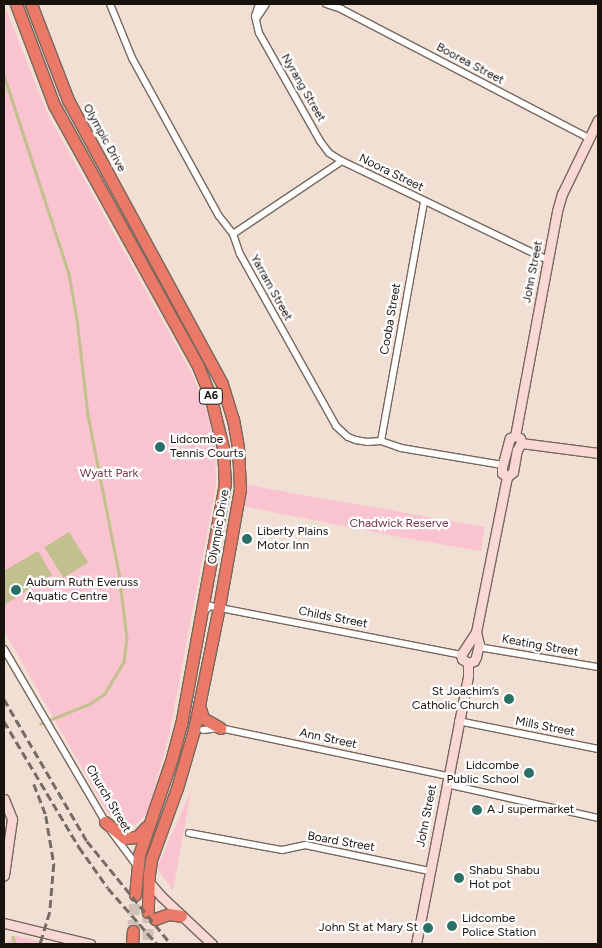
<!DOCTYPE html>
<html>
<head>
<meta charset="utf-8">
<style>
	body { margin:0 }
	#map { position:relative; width:602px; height:948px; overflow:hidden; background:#f2dfd3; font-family:Figtree,sans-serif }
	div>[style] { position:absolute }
	.green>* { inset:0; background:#f9c3cf }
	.water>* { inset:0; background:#c1c08e; transform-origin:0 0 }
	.stream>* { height:2.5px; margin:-1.25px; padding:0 1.25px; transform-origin:1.25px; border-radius:1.25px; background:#c1c08e }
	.highway-tunnel>* { height:11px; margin-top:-5.5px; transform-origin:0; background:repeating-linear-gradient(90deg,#d1c0b5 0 11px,transparent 0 16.5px) }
	.roads { filter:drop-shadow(1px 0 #77675d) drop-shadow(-1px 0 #77675d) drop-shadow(0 1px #77675d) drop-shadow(0 -1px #77675d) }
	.street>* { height:6px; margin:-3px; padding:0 3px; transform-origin:3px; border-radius:3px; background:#fff }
	.secondary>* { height:9px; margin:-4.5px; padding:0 4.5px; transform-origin:4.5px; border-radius:4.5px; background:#f9d7d2 }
	.highway>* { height:11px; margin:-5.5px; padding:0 5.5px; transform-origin:5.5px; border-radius:5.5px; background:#ea7968 }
	.rail>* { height:2.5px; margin-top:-1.25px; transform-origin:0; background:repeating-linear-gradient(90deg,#776c64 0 8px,transparent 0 12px) }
	.dots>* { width:14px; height:14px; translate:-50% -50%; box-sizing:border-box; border:2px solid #fff; border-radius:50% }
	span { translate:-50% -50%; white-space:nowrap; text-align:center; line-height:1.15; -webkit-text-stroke:4.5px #fff; paint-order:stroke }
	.shield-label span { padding:1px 4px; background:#fff; border:1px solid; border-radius:4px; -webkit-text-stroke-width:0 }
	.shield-label { font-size:11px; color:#19130e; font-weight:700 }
	.street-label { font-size:12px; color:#19130e }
	.poi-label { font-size:12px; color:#19130e }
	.left { translate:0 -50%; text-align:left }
	.right { translate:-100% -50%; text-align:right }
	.park-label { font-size:12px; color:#763346 }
	.frame { position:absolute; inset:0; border:5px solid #19130e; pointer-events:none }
</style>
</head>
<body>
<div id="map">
	<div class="green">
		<i style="clip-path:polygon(4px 4px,47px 113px,192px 374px,207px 411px,215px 446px,216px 486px,169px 735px,148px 812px,135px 825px,120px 823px,107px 812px,4px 631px)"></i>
		<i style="clip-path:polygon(247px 485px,485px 527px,481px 551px,394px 536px,243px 506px)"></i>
		<i style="clip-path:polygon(191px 791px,173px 891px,157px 868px)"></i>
		<i style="clip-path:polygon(15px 935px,49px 944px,5px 944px)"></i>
	</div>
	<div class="water">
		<i style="left:69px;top:532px;width:36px;height:29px;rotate:58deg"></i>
		<i style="clip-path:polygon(38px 551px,52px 575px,4px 605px,4px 571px)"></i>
	</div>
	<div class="stream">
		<i style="left:4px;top:75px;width:209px;rotate:71.9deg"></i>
		<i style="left:69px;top:274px;width:46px;rotate:79.9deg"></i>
		<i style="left:77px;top:319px;width:97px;rotate:83.5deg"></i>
		<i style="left:88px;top:415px;width:161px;rotate:78.9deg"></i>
		<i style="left:119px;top:573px;width:65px;rotate:83deg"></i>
		<i style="left:127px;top:638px;width:24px;rotate:97deg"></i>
		<i style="left:124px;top:662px;width:37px;rotate:121deg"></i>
		<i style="left:105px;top:694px;width:18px;rotate:146deg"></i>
		<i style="left:90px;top:704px;width:53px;rotate:157.8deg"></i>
		<i style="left:13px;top:937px;width:7px;rotate:74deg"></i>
	</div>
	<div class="highway-tunnel">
		<i style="left:148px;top:912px;width:32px;rotate:90deg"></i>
		<i style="left:133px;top:931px;width:36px;rotate:-87deg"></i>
	</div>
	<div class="roads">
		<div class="street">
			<i style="left:110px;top:4px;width:58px;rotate:67.8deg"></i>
			<i style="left:132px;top:58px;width:180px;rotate:61.2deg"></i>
			<i style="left:219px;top:216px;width:23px;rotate:52deg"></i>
			<i style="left:233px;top:234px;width:21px;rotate:71deg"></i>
			<i style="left:240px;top:254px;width:197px;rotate:60.8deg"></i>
			<i style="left:336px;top:426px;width:16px;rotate:43deg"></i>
			<i style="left:348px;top:437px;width:9px;rotate:21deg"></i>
			<i style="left:356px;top:440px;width:11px;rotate:10deg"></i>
			<i style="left:367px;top:442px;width:14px;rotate:-4deg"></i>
			<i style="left:381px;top:441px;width:21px;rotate:19deg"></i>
			<i style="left:401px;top:448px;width:103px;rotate:9.5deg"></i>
			<i style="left:259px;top:4px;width:13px;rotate:108deg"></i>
			<i style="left:255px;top:16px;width:17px;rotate:77deg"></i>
			<i style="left:259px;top:33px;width:124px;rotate:60.5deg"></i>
			<i style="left:320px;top:141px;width:15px;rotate:53deg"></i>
			<i style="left:329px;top:153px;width:15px;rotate:32deg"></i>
			<i style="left:326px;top:4px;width:16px;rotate:18deg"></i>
			<i style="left:341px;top:9px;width:280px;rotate:27.5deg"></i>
			<i style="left:256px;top:19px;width:18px;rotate:-56deg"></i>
			<i style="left:233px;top:234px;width:131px;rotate:-33.8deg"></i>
			<i style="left:342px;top:161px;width:229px;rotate:25.7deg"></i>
			<i style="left:381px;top:441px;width:243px;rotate:-79.8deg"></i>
			<i style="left:202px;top:613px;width:11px;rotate:-41deg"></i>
			<i style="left:210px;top:606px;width:256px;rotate:11deg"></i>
			<i style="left:479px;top:644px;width:6px;rotate:39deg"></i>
			<i style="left:484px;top:648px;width:116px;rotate:9.5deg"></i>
			<i style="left:4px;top:649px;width:202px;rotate:59.6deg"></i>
			<i style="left:458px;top:721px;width:143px;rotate:11.3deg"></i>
			<i style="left:203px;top:730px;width:17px;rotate:-7deg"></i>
			<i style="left:220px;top:728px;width:232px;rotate:11.9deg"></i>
			<i style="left:446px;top:784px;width:156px;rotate:12.6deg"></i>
			<i style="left:111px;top:831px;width:44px;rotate:53.4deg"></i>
			<i style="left:189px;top:833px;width:95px;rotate:10.4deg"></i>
			<i style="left:282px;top:850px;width:24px;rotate:-12deg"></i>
			<i style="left:305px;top:845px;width:127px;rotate:11.8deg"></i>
		</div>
		<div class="secondary">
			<i style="left:515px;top:436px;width:229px;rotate:-79.4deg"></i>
			<i style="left:557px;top:211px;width:18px;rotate:-74deg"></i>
			<i style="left:562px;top:194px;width:82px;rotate:-64.1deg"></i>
			<i style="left:521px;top:443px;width:78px;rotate:7.4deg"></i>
			<i style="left:507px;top:477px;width:8px;rotate:-40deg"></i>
			<i style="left:513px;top:472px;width:22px;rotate:-80deg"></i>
			<i style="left:517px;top:450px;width:8px;rotate:-60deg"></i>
			<i style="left:521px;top:443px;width:5px;rotate:-101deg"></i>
			<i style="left:507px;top:477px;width:6px;rotate:-141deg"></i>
			<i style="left:502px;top:473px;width:6px;rotate:-90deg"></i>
			<i style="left:502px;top:467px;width:30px;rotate:-75deg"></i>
			<i style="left:510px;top:438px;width:5px;rotate:-22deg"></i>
			<i style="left:476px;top:632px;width:12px;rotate:76deg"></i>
			<i style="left:479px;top:644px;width:13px;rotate:103deg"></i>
			<i style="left:476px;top:657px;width:4px;rotate:117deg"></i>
			<i style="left:474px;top:661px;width:6px;rotate:162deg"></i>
			<i style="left:468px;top:663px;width:7px;rotate:-146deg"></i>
			<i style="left:462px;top:659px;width:4px;rotate:-104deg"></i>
			<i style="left:461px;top:655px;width:27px;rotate:-57deg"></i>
			<i style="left:476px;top:632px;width:158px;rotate:-78.7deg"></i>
			<i style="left:4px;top:799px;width:22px;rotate:68deg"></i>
			<i style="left:12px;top:819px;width:57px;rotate:98.1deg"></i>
			<i style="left:148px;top:881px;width:21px;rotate:49deg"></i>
			<i style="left:162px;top:897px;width:69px;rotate:43.2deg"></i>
			<i style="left:4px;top:923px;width:89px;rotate:13.7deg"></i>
			<i style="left:416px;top:944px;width:273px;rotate:-79deg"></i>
			<i style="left:468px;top:676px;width:13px;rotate:-90deg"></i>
		</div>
		<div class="highway">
			<i style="left:16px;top:4px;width:108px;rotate:69.4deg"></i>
			<i style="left:54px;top:105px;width:298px;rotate:61.1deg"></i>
			<i style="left:198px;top:366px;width:31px;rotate:68deg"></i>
			<i style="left:210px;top:395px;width:55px;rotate:76.2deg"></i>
			<i style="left:223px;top:448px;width:35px;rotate:87deg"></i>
			<i style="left:225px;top:483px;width:245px;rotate:100.3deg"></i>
			<i style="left:181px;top:724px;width:35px;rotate:105deg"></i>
			<i style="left:172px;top:758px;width:102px;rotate:108.8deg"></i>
			<i style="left:139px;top:855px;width:40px;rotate:95.7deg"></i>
			<i style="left:31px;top:4px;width:103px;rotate:68.9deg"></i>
			<i style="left:68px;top:100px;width:323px;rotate:61.5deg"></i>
			<i style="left:222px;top:384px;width:37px;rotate:73deg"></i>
			<i style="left:233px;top:419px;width:28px;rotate:80deg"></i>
			<i style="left:238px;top:447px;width:42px;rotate:87.3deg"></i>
			<i style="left:240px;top:489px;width:120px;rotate:100.1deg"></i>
			<i style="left:219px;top:607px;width:126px;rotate:101.5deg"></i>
			<i style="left:194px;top:730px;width:60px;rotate:106.3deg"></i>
			<i style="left:177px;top:788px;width:77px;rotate:109.9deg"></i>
			<i style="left:151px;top:860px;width:15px;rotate:98deg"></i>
			<i style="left:149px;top:875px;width:37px;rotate:92deg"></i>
			<i style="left:200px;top:708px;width:10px;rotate:73deg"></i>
			<i style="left:203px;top:718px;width:20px;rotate:30deg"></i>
			<i style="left:105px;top:822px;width:26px;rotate:39deg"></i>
			<i style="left:125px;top:838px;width:12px;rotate:-5deg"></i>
			<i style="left:137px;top:837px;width:13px;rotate:-48deg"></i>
			<i style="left:155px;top:919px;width:15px;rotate:-20deg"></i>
			<i style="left:169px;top:914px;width:12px;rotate:9deg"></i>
			<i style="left:132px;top:944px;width:13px;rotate:-86deg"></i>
		</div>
	</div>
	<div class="rail">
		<i style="left:4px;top:699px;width:164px;rotate:59.7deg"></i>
		<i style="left:87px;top:841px;width:133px;rotate:50.8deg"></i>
		<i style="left:4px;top:721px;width:147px;rotate:59.2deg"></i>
		<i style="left:79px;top:847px;width:50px;rotate:54.7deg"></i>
		<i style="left:108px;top:888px;width:74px;rotate:48.8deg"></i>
		<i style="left:34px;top:784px;width:34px;rotate:69deg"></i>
		<i style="left:46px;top:816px;width:49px;rotate:80.5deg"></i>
		<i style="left:54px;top:864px;width:48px;rotate:94.8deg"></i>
		<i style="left:50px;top:912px;width:34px;rotate:107deg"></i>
	</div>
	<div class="dots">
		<i style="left:160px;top:447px;background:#2a7067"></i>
		<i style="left:247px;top:539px;background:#2a7067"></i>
		<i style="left:16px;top:590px;background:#2a7067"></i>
		<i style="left:509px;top:699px;background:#2a7067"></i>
		<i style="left:529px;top:773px;background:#2a7067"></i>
		<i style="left:477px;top:810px;background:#2a7067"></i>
		<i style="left:459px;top:878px;background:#2a7067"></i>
		<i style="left:452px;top:926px;background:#2a7067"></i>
		<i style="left:428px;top:928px;background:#2a7067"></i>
	</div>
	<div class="shield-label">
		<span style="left:211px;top:396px">A6</span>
	</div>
	<div class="street-label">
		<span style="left:470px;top:64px;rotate:28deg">Boorea Street</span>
		<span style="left:303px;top:88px;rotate:60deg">Nyrang Street</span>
		<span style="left:104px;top:138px;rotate:61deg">Olympic Drive</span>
		<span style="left:391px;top:173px;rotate:26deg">Noora Street</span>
		<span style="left:533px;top:272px;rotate:-79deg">John Street</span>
		<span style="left:271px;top:288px;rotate:61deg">Yarram Street</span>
		<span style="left:391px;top:319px;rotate:-80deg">Cooba Street</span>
		<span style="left:219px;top:527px;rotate:-80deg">Olympic Drive</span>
		<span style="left:333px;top:618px;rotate:11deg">Childs Street</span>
		<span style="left:540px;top:646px;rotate:10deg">Keating Street</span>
		<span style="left:545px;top:727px;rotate:11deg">Mills Street</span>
		<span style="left:328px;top:739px;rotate:12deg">Ann Street</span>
		<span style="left:108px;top:799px;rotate:59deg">Church Street</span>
		<span style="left:427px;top:816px;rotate:-79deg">John Street</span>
		<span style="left:341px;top:842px;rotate:10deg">Board Street</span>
	</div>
	<div class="poi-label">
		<span class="left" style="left:170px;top:447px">Lidcombe<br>Tennis Courts</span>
		<span class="left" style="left:257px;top:539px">Liberty Plains<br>Motor Inn</span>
		<span class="left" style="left:26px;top:590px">Auburn Ruth Everuss<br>Aquatic Centre</span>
		<span class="right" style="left:499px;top:699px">St Joachim’s<br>Catholic Church</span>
		<span class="right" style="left:519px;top:773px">Lidcombe<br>Public School</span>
		<span class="left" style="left:487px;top:810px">A J supermarket</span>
		<span class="left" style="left:469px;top:878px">Shabu Shabu<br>Hot pot</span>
		<span class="left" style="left:462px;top:926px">Lidcombe<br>Police Station</span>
		<span class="right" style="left:418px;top:928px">John St at Mary St</span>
	</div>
	<div class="park-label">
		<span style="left:109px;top:474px">Wyatt Park</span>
		<span style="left:399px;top:524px">Chadwick Reserve</span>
	</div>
	<div class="frame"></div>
</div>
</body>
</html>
